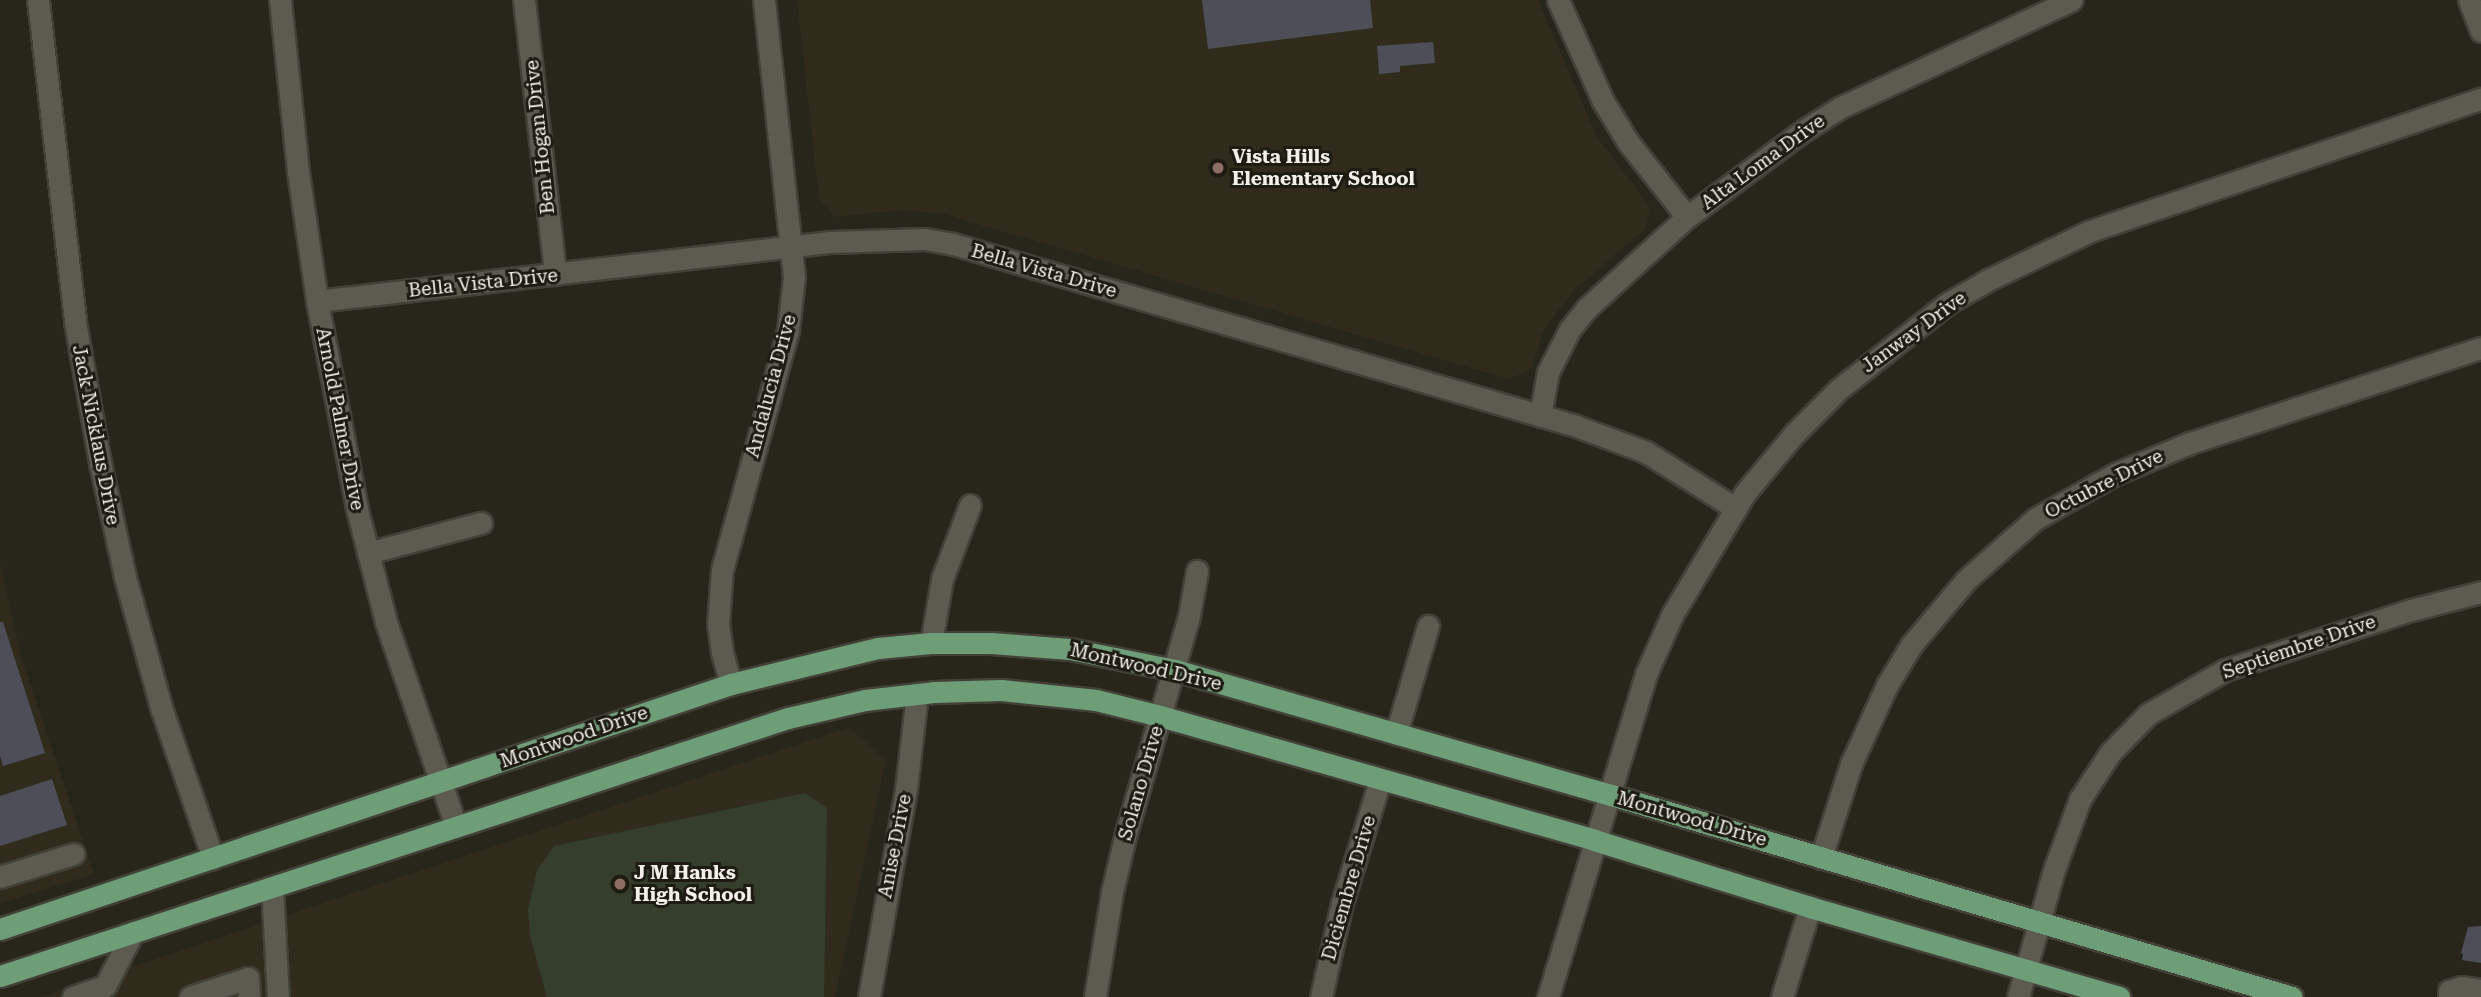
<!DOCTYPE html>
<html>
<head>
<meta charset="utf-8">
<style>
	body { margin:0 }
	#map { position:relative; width:2481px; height:997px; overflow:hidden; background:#28251b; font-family:"Roboto Serif",serif }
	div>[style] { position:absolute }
	.built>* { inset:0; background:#302b1a }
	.green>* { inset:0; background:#353e2b }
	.building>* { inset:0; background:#4e4e59 }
	.roads { filter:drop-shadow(2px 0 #424037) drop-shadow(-2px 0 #424037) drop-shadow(0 2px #424037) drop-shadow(0 -2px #424037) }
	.minor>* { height:21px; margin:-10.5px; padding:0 10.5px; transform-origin:10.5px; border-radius:10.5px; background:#5d5a4f }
	.major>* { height:21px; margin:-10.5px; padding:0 10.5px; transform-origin:10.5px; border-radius:10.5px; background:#6e9e78 }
	.dots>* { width:19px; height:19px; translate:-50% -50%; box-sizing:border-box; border:4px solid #1e1c12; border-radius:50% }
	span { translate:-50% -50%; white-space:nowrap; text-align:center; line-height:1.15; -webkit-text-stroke:6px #1e1c12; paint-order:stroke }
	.street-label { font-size:19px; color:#f2f0e9 }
	.poi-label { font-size:19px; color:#f2f0e9; font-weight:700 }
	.left { translate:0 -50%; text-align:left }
</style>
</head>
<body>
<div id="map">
	<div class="built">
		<i style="clip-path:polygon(797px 0,1538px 0,1597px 137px,1650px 207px,1646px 228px,1576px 288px,1544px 329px,1531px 370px,1508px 379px,943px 214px,902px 210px,835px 217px,819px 199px)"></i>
		<i style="clip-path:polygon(0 563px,20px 653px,94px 874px,0 904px)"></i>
		<i style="clip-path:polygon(849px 727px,886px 760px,835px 997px,40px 997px)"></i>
	</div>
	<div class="green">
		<i style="clip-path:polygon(805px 793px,827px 808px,824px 997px,547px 997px,530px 936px,528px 910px,537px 870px,554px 846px)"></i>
	</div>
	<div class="building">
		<i style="clip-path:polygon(1202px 0,1370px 0,1373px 28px,1208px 49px)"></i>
		<i style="clip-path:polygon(1433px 42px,1435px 63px,1400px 66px,1400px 72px,1379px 74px,1377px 46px)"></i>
		<i style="clip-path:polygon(0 622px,3px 622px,45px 753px,3px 766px,0 756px)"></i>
		<i style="clip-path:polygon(52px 779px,67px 825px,0 846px,0 796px)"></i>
		<i style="clip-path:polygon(2481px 926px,2481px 963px,2462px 960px,2463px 954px,2461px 953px,2468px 927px)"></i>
	</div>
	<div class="roads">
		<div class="minor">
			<i style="left:38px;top:0;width:324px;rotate:83.4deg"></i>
			<i style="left:75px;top:322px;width:143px;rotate:79.9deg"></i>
			<i style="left:100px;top:463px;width:117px;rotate:77.6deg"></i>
			<i style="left:125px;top:577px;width:138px;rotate:74.5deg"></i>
			<i style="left:162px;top:710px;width:157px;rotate:71deg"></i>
			<i style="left:280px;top:0;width:173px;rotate:84deg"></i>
			<i style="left:298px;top:172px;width:130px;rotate:81.6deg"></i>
			<i style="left:317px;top:301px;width:216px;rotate:79.1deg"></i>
			<i style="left:358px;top:513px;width:113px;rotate:75.6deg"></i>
			<i style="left:386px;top:622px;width:216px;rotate:71.1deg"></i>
			<i style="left:524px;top:0;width:276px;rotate:83.5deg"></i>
			<i style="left:1558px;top:0;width:111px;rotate:66deg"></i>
			<i style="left:1603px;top:101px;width:48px;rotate:58.6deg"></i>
			<i style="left:1628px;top:142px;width:95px;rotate:51.8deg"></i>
			<i style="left:2469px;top:0;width:33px;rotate:69deg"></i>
			<i style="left:317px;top:301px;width:515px;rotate:-6.57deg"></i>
			<i style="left:829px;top:242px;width:96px;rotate:-1.8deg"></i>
			<i style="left:925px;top:239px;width:28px;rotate:10deg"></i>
			<i style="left:953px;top:244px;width:649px;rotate:16.28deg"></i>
			<i style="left:1576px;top:426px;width:75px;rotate:20.4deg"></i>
			<i style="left:1646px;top:452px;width:105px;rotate:32.2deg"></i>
			<i style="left:1540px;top:416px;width:45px;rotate:-79.7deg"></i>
			<i style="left:1548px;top:372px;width:48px;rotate:-62.9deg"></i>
			<i style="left:1570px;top:329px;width:27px;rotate:-51deg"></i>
			<i style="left:1587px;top:308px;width:135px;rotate:-42.3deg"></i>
			<i style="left:1687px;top:217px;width:144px;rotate:-36.6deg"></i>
			<i style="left:1803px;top:131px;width:45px;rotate:-32.3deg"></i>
			<i style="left:1841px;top:107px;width:254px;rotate:-24.9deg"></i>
			<i style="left:368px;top:553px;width:117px;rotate:-14.9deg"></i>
			<i style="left:931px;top:643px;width:65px;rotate:-80.2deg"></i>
			<i style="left:942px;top:579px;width:79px;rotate:-69.3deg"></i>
			<i style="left:731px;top:684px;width:33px;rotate:-106deg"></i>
			<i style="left:722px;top:652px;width:28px;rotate:-98deg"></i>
			<i style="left:718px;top:624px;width:54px;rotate:-85.8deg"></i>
			<i style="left:722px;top:570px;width:248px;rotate:-74.6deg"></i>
			<i style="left:788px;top:331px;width:54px;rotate:-83.7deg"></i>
			<i style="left:794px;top:277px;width:279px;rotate:-96.2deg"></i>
			<i style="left:1396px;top:734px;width:113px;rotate:-73.5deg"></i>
			<i style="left:1821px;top:858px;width:99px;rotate:-72.3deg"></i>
			<i style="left:1851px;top:764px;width:87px;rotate:-65.5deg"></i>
			<i style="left:1887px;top:685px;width:48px;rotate:-58.6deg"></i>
			<i style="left:1912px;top:644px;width:84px;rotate:-49.8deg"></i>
			<i style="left:1966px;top:580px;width:92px;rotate:-41.5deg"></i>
			<i style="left:2035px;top:519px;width:92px;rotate:-29.4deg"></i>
			<i style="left:2115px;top:474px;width:81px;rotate:-22.5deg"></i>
			<i style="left:2190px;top:443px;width:306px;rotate:-18.1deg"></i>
			<i style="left:0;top:877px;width:77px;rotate:-17.5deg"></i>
			<i style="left:272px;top:887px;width:110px;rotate:86.9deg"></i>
			<i style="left:73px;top:997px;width:34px;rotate:-19deg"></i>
			<i style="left:105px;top:986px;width:61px;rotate:-62.6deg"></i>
			<i style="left:190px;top:997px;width:61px;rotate:-18.1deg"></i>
			<i style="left:248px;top:978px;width:19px;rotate:87deg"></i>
			<i style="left:869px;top:997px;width:211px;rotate:-79.9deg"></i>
			<i style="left:906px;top:789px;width:96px;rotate:-83.4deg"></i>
			<i style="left:1095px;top:997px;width:106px;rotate:-80.8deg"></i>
			<i style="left:1112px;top:892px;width:61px;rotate:-76.7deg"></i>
			<i style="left:1126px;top:833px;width:226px;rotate:-73.8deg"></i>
			<i style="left:1189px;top:616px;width:46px;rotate:-79.9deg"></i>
			<i style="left:1321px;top:997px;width:96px;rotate:-77.4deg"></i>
			<i style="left:1342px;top:903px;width:129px;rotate:-72.8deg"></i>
			<i style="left:1548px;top:997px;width:338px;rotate:-73.1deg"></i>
			<i style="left:1646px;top:674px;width:64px;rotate:-66.2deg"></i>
			<i style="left:1672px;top:615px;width:142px;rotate:-59.1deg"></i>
			<i style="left:1745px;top:493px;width:78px;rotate:-50.2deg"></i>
			<i style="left:1795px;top:433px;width:62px;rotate:-45deg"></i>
			<i style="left:1839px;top:389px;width:139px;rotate:-38.3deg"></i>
			<i style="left:1948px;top:303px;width:46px;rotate:-29.9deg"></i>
			<i style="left:1988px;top:280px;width:113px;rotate:-25.7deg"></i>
			<i style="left:2090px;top:231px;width:413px;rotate:-18.7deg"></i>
			<i style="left:1782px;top:997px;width:94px;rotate:-72.7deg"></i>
			<i style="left:2018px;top:997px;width:132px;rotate:-74.2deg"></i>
			<i style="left:2054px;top:870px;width:76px;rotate:-69.9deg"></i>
			<i style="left:2080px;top:799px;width:55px;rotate:-56.9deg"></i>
			<i style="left:2110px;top:753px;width:54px;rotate:-45.7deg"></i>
			<i style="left:2148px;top:714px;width:89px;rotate:-29.7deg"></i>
			<i style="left:2225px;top:670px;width:195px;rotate:-17.9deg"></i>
			<i style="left:2411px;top:610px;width:72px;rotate:-14.4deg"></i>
			<i style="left:2449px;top:997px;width:6px;rotate:-90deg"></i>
			<i style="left:2449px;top:991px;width:14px;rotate:-17deg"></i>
			<i style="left:2462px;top:987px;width:19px;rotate:9deg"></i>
		</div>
		<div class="major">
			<i style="left:0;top:929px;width:771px;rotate:-18.53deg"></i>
			<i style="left:731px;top:684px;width:151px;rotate:-13.8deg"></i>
			<i style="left:878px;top:648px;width:53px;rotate:-5.4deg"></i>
			<i style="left:931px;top:643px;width:60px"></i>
			<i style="left:991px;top:643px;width:79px;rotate:4.3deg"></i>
			<i style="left:1070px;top:649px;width:107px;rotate:11.3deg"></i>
			<i style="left:1175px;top:670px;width:454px;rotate:16deg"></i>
			<i style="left:1611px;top:795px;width:710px;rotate:16.52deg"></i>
			<i style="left:0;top:976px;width:829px;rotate:-18.13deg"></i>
			<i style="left:788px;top:718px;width:79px;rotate:-13.2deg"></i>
			<i style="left:865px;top:700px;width:69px;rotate:-6.6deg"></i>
			<i style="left:934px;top:692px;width:67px;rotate:-1.7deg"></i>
			<i style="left:1001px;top:690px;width:96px;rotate:6deg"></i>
			<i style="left:1096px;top:700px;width:66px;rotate:14deg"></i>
			<i style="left:1160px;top:716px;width:451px;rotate:15.9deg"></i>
			<i style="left:1594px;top:840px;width:226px;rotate:17.2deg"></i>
			<i style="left:1810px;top:907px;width:322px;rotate:16.2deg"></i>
		</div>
	</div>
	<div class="dots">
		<i style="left:1218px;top:168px;background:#8d6e63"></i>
		<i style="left:620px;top:884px;background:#8d6e63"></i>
	</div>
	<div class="street-label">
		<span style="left:540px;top:137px;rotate:-96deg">Ben Hogan Drive</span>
		<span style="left:1763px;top:162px;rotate:-36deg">Alta Loma Drive</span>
		<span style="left:1044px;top:271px;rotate:16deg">Bella Vista Drive</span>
		<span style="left:483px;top:283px;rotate:-6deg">Bella Vista Drive</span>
		<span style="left:1914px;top:332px;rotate:-36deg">Janway Drive</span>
		<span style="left:771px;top:386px;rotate:-75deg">Andalucia Drive</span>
		<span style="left:340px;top:419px;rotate:79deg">Arnold Palmer Drive</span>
		<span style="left:96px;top:435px;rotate:79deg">Jack Nicklaus Drive</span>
		<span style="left:2104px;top:484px;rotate:-27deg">Octubre Drive</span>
		<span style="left:2299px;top:647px;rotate:-19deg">Septiembre Drive</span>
		<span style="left:1146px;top:667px;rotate:13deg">Montwood Drive</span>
		<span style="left:574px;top:737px;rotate:-19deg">Montwood Drive</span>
		<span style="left:1141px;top:783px;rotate:-74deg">Solano Drive</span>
		<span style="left:1692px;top:819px;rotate:16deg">Montwood Drive</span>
		<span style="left:895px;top:846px;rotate:-79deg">Anise Drive</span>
		<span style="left:1349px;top:888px;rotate:-74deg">Diciembre Drive</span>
	</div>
	<div class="poi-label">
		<span class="left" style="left:1232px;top:168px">Vista Hills<br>Elementary School</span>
		<span class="left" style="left:634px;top:884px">J M Hanks<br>High School</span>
	</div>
</div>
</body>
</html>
